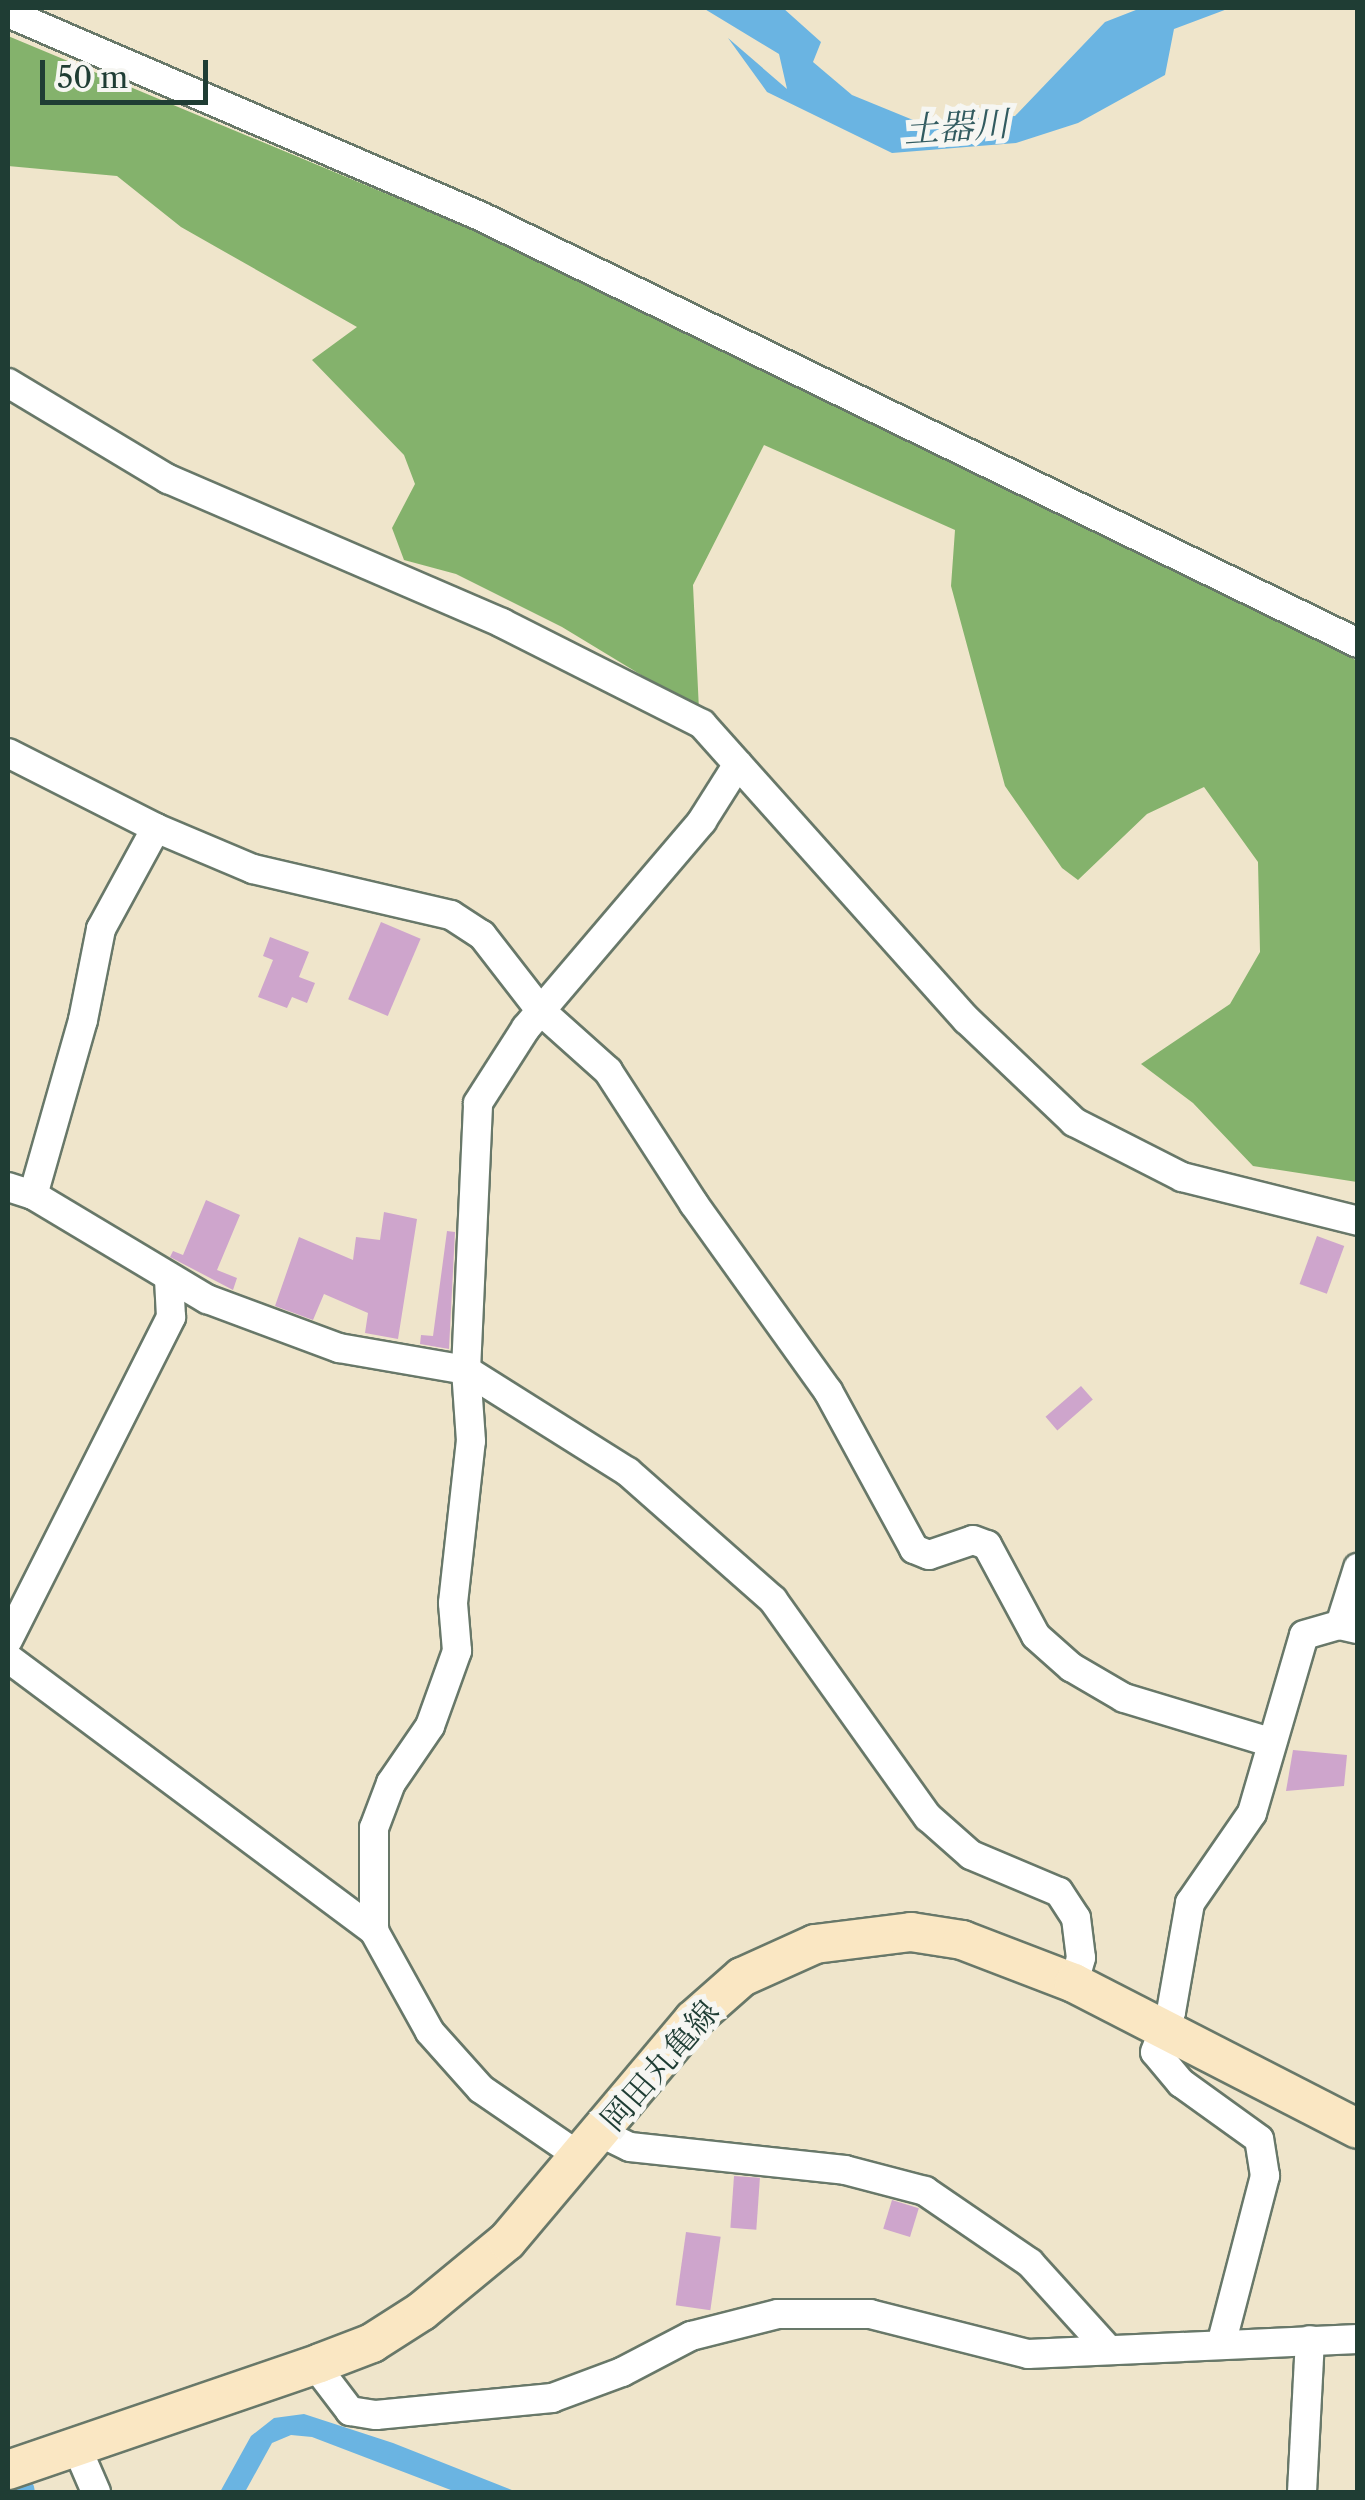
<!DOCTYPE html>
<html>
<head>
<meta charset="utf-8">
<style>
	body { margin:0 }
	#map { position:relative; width:1365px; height:2500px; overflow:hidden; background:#efe5cb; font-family:"Libre Caslon Text","Noto Serif JP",serif }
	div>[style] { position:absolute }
	.forest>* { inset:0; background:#84b26c }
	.water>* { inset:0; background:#6ab4e2 }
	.river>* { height:40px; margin:-20px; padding:0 20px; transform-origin:20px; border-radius:20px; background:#6ab4e2 }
	.building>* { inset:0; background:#cea5cc; transform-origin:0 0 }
	.roads { filter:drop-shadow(2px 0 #687869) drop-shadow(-2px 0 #687869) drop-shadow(0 2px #687869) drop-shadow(0 -2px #687869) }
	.street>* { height:28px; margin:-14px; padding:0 14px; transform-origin:14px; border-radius:14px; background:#fff }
	.secondary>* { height:38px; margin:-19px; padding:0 19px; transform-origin:19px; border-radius:19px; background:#fae7c3 }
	span { translate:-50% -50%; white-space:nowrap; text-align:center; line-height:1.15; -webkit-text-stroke:10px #f6f6f2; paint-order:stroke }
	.street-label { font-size:32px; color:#1f3d34 }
	.water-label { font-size:35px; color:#325b60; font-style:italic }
	.frame { position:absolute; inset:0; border:10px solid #1f3d34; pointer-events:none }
	.scale { position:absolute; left:40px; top:60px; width:168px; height:45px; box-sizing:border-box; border:5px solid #1f3d34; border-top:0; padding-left:12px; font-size:30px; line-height:35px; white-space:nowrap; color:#1f3d34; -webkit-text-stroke:8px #f6f6f2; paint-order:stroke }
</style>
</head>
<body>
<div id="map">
	<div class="forest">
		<i style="clip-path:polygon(8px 36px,471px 229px,829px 402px,899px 426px,1243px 590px,1357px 661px,1357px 1182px,1253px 1166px,1193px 1103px,1141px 1064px,1230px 1004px,1260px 952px,1258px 862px,1204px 787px,1147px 814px,1078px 880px,1062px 868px,1005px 786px,951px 586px,955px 530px,764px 445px,693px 585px,699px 710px,562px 627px,456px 574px,404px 560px,392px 528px,415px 484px,404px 455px,312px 360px,357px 327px,181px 227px,117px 176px,8px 166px)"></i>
	</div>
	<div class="water">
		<i style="clip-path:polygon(703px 8px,783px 8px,821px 42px,813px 62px,852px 95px,918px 122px,1015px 116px,1105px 22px,1141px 8px,1230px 8px,1174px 29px,1165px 75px,1078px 123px,1016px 143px,892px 153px,767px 92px,728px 38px,787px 89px,779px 54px)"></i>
		<i style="clip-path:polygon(304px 2414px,393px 2443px,517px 2492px,456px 2492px,312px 2437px,291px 2435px,272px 2443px,245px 2492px,220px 2492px,251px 2436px,274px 2418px)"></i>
	</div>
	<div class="river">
		<i style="left:8px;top:2490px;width:7px;rotate:16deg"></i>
	</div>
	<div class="building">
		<i style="left:381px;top:922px;width:43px;height:84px;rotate:23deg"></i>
		<i style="clip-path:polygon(270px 937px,309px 952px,299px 977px,315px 983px,307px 1003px,292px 997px,287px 1008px,258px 997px,273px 960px,263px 956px)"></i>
		<i style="clip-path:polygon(206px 1200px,240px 1215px,217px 1270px,237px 1278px,233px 1290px,170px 1257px,173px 1251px,183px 1255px)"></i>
		<i style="clip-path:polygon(384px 1212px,417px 1219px,398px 1339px,365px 1333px,368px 1313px,324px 1294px,313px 1320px,275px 1306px,299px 1237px,353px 1260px,356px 1237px,380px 1240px)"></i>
		<i style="clip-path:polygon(447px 1231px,455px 1232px,449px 1349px,420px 1344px,421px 1335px,433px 1336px)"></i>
		<i style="left:1317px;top:1236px;width:29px;height:51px;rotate:20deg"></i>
		<i style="left:1081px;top:1386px;width:18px;height:47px;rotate:49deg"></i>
		<i style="clip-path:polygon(1293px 1750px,1347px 1755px,1344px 1786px,1286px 1791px)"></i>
		<i style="left:734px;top:2176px;width:26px;height:52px;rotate:4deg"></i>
		<i style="left:892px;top:2200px;width:28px;height:30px;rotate:17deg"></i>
		<i style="left:686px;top:2232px;width:35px;height:74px;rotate:8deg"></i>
	</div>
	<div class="roads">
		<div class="street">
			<i style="left:8px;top:13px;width:514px;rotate:23.27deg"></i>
			<i style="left:480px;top:216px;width:976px;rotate:25.94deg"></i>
			<i style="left:8px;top:383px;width:187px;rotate:31deg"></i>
			<i style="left:168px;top:479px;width:364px;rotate:23.3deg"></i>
			<i style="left:502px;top:623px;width:224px;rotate:26.8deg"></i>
			<i style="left:702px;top:724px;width:397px;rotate:48.2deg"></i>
			<i style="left:967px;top:1020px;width:148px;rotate:43.6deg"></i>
			<i style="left:1074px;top:1122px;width:121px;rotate:27deg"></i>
			<i style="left:1182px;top:1177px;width:181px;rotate:14deg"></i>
			<i style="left:8px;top:753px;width:166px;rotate:26.9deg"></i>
			<i style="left:156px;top:828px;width:115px;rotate:118.6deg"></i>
			<i style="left:101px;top:929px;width:93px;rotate:101.2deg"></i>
			<i style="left:83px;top:1020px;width:182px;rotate:105.9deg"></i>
			<i style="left:156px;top:828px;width:105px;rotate:22.9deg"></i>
			<i style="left:253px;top:869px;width:203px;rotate:13.1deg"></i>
			<i style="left:451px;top:915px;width:37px;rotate:33deg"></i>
			<i style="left:482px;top:935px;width:96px;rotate:52.2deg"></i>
			<i style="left:541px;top:1011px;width:90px;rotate:41.8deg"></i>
			<i style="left:608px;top:1071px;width:158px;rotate:57.1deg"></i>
			<i style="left:694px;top:1204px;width:230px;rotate:54.4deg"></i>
			<i style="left:828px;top:1391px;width:180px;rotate:61.4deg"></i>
			<i style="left:914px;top:1549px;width:16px;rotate:22deg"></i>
			<i style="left:929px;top:1555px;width:46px;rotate:-18.8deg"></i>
			<i style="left:973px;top:1540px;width:15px;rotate:20deg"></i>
			<i style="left:987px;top:1545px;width:103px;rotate:61.7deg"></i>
			<i style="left:1036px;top:1636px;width:47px;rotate:41.5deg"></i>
			<i style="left:1071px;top:1667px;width:61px;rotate:30.3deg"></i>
			<i style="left:1124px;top:1698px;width:152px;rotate:16.8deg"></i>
			<i style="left:8px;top:1187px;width:26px;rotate:18deg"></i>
			<i style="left:33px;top:1195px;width:203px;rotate:30.9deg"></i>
			<i style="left:207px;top:1299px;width:141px;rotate:20.4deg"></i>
			<i style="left:339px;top:1348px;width:129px;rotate:9.8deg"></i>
			<i style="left:466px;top:1370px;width:191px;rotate:32.2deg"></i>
			<i style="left:628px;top:1472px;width:193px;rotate:41.4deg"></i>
			<i style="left:773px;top:1600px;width:267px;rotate:54.5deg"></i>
			<i style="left:928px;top:1817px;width:57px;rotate:41.5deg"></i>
			<i style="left:971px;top:1855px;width:95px;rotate:22.8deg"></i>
			<i style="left:1059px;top:1892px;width:31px;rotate:57deg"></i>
			<i style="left:1076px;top:1918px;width:40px;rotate:82.9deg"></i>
			<i style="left:1081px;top:1958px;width:26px;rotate:106deg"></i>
			<i style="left:1340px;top:1625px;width:60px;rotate:-72.5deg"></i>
			<i style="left:8px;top:1640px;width:362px;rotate:-63.2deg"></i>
			<i style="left:171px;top:1317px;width:38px;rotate:-93deg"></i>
			<i style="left:8px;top:1658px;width:457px;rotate:36.7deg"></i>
			<i style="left:374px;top:1931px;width:115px;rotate:61deg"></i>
			<i style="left:430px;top:2032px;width:76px;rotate:48.2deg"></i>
			<i style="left:481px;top:2089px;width:119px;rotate:34.4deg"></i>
			<i style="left:374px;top:1931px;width:103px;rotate:-90deg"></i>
			<i style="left:374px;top:1828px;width:48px;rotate:-69.3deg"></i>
			<i style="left:391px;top:1783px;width:69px;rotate:-55.6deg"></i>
			<i style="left:430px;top:1726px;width:80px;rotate:-70.2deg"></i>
			<i style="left:457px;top:1651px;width:48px;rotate:-94.8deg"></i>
			<i style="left:453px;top:1603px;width:163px;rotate:-83.7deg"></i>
			<i style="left:471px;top:1441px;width:71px;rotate:-94deg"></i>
			<i style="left:466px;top:1370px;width:267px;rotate:-87.4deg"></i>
			<i style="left:478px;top:1103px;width:89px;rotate:-57.4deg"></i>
			<i style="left:526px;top:1028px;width:272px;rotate:-49.6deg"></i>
			<i style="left:702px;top:821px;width:67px;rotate:-57.7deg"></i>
			<i style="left:601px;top:2133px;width:32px;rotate:26deg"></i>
			<i style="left:630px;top:2147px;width:216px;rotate:6.1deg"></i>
			<i style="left:845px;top:2170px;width:83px;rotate:14.7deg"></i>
			<i style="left:925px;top:2191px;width:127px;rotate:34.4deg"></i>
			<i style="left:1030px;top:2263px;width:115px;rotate:47.8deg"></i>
			<i style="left:1222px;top:2341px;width:171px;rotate:-75.4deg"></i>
			<i style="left:1265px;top:2176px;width:37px;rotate:-99deg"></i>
			<i style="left:1259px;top:2139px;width:96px;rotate:-144.3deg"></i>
			<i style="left:1181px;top:2083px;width:40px;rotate:-130deg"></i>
			<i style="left:1155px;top:2052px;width:43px;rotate:-68.2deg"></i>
			<i style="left:1171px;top:2012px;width:111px;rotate:-80.1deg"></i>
			<i style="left:1190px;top:1903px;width:109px;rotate:-55.4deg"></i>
			<i style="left:1252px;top:1813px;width:185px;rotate:-73.7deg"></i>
			<i style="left:1304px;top:1635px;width:37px;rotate:-16deg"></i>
			<i style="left:1340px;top:1625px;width:18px;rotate:13deg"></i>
			<i style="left:315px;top:2365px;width:58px;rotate:52.7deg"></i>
			<i style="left:350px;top:2411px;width:26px;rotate:9deg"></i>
			<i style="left:376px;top:2415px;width:177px;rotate:-5.5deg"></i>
			<i style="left:552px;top:2398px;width:75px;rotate:-20.4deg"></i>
			<i style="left:622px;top:2372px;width:78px;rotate:-27.6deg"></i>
			<i style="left:691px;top:2336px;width:90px;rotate:-14.2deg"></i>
			<i style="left:778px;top:2314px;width:92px"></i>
			<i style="left:870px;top:2314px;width:163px;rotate:14.2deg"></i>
			<i style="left:1028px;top:2354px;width:330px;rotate:-2.6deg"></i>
			<i style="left:77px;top:2448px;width:48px;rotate:66.6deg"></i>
			<i style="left:1302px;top:2492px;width:152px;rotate:-87deg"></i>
		</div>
		<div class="secondary">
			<i style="left:8px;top:2470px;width:330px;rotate:-18.9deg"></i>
			<i style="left:320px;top:2363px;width:56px;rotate:-21deg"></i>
			<i style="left:372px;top:2343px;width:59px;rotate:-32.6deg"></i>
			<i style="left:422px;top:2311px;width:110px;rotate:-39.5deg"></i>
			<i style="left:507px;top:2241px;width:289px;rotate:-49.9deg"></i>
			<i style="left:693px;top:2020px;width:65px;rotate:-41.3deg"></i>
			<i style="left:742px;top:1977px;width:80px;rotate:-24.3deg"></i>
			<i style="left:815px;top:1944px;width:97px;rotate:-7.1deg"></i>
			<i style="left:911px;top:1932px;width:52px;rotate:8.9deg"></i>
			<i style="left:962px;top:1940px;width:120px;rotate:21deg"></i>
			<i style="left:1074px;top:1983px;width:319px;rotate:27.2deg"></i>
		</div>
	</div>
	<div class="street-label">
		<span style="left:660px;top:2066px;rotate:-49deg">岡田丸亀線</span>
	</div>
	<div class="water-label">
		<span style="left:956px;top:127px;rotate:-4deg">土器川</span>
	</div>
	<div class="frame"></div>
	<div class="scale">50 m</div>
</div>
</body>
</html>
